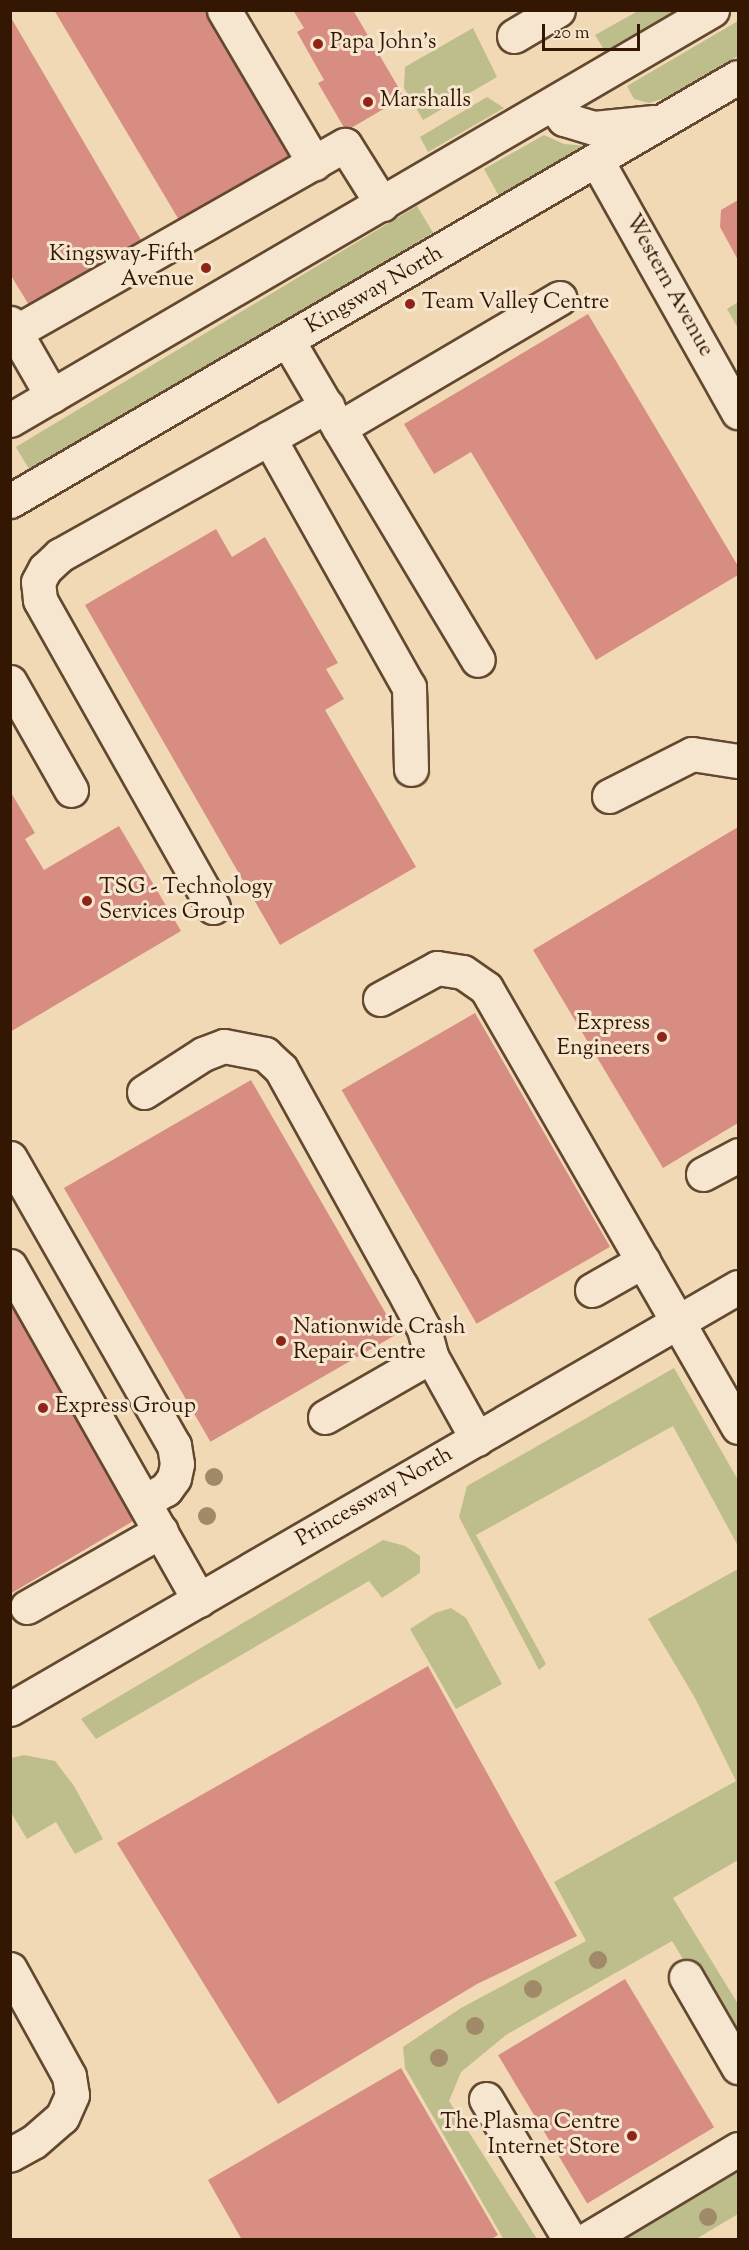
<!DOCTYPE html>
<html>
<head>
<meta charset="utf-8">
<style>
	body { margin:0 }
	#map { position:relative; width:749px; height:2250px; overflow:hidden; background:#f1d9b5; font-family:"Sorts Mill Goudy",serif }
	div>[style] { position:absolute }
	.green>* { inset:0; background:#bdbe8b; transform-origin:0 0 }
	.building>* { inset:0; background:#d78d82; transform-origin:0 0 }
	.roads { filter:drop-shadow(2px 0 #63482f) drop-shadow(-2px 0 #63482f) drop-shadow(0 2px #63482f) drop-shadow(0 -2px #63482f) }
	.minor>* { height:33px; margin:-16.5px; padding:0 16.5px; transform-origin:16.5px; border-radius:16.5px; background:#f6e6cf }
	.trees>* { width:18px; height:18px; margin:-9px; border-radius:50%; background:#a08a69 }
	.dots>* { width:16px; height:16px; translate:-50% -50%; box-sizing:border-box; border:3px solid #f6e6cf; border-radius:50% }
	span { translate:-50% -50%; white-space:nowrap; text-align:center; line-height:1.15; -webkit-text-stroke:6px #f6e6cf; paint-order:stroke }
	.poi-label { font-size:22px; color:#341702 }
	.left { translate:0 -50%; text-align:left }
	.right { translate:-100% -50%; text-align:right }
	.street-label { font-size:22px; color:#341702 }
	.frame { position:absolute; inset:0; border:12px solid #341702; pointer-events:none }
	.scale { position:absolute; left:542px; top:24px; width:98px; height:27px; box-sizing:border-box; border:3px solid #341702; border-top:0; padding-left:8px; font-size:18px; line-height:21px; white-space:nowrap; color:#341702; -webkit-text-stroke:4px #f6e6cf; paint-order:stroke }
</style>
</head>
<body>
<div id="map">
	<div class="green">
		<i style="clip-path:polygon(638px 11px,678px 11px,606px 53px,595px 35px)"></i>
		<i style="clip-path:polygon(738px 21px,738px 56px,668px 97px,649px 103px,634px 99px,627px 86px)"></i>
		<i style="clip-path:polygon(473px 28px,497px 77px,423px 120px,404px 88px,405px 67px)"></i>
		<i style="clip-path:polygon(487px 97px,504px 108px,428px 152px,420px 137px)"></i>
		<i style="clip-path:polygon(544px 135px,564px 144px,586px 146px,499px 196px,484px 169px)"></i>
		<i style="left:417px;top:206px;width:31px;height:468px;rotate:59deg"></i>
		<i style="clip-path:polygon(738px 302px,738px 328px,727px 309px)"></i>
		<i style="clip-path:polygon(674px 1368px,738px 1480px,738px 1546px,673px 1426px,476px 1535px,546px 1664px,539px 1670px,459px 1517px,467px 1486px)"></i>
		<i style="clip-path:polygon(383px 1540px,405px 1546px,420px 1556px,420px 1573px,382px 1598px,369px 1581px,96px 1739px,81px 1719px)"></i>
		<i style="clip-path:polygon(738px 1569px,738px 1860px,673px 1898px,738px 2004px,738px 2049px,672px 1941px,506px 2035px,461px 2072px,449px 2101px,537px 2239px,504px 2240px,405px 2068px,403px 2047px,461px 2008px,586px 1941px,554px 1882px,736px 1781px,695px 1698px,648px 1619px)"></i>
		<i style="clip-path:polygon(451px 1608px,466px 1618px,502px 1684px,456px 1709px,410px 1629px,435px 1613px)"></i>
		<i style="clip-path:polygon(24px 1755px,55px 1761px,74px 1786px,103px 1839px,75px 1854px,56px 1822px,27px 1839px,10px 1811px,11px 1758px)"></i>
		<i style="clip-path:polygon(738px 2161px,738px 2214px,696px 2239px,616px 2240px)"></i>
	</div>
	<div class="building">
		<i style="clip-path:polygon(54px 10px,206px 10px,294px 159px,182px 225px)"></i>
		<i style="clip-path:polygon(293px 10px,353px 10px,404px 97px,346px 131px,318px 83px,324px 80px,297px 32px,304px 28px)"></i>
		<i style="clip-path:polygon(10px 16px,144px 245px,32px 310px,10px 274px)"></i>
		<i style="clip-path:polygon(738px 200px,738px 260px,720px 227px,721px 210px)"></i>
		<i style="clip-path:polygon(588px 314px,738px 566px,738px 575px,596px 660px,471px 452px,434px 474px,404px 424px)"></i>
		<i style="clip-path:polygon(216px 529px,232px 557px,265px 537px,338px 663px,326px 669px,344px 699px,325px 710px,416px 867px,280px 945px,85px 605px)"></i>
		<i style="clip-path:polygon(10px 791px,35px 833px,25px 839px,44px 870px,119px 826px,181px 931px,10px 1032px)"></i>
		<i style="clip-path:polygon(738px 827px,738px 1123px,663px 1168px,533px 950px)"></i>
		<i style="left:475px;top:1013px;width:270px;height:154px;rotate:60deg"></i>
		<i style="left:251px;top:1080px;width:293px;height:216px;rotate:60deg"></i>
		<i style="clip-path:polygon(10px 1299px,140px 1517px,10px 1594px)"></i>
		<i style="clip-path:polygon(428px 1666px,577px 1936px,477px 1984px,278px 2104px,117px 1843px)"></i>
		<i style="left:625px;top:1979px;width:173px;height:148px;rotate:59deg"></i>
		<i style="clip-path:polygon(401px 2068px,498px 2235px,490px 2240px,242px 2240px,208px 2180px)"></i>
	</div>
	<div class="roads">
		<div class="minor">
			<i style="left:224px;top:10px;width:178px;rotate:59.5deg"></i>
			<i style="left:514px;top:36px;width:51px;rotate:-30.6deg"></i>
			<i style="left:553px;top:105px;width:18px;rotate:52deg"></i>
			<i style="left:564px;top:119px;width:31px;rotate:17deg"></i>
			<i style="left:594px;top:128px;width:60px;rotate:-5.7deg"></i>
			<i style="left:597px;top:161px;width:288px;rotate:60.7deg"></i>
			<i style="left:10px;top:323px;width:84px;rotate:60.1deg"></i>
			<i style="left:10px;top:335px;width:385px;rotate:-29.6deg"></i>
			<i style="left:345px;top:145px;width:70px;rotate:57.9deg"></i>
			<i style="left:288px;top:341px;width:101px;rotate:59.6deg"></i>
			<i style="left:339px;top:428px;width:256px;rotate:-30.5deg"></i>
			<i style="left:10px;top:420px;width:813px;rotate:-30.29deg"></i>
			<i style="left:339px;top:428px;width:270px;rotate:59.1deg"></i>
			<i style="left:269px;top:438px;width:286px;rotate:60.7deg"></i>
			<i style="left:409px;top:687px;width:82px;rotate:88.6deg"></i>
			<i style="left:10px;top:501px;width:842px;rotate:-30.22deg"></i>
			<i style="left:10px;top:682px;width:124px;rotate:60.5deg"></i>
			<i style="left:609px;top:796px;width:93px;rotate:-26.8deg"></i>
			<i style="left:692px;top:754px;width:47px;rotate:8.7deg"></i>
			<i style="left:213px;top:907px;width:352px;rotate:-119.4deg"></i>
			<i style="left:40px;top:600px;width:18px;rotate:-96deg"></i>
			<i style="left:38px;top:582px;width:15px;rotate:-62deg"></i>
			<i style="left:45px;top:569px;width:21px;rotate:-43deg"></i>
			<i style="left:60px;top:555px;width:306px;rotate:-29.2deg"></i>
			<i style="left:380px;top:999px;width:65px;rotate:-28.5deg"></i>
			<i style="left:437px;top:968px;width:26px;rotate:9deg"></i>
			<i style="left:463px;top:972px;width:28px;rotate:35deg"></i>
			<i style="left:486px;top:988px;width:506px;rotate:60.14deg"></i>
			<i style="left:144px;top:1092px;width:70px;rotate:-32.8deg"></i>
			<i style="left:203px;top:1054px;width:22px;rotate:-21deg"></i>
			<i style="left:224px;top:1046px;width:42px;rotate:11deg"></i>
			<i style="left:265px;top:1054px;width:22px;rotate:43deg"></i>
			<i style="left:281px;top:1069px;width:248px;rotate:61.1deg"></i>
			<i style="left:401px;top:1286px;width:49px;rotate:61.9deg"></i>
			<i style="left:424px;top:1329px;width:28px;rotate:75deg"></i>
			<i style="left:10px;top:1158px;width:331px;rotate:60.3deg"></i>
			<i style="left:174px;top:1445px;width:19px;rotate:81deg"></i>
			<i style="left:177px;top:1464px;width:14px;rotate:102deg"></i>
			<i style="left:174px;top:1478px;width:14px;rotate:126deg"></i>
			<i style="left:166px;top:1489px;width:24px;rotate:150deg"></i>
			<i style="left:703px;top:1174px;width:40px;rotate:-28deg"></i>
			<i style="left:10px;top:1266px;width:384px;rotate:60.5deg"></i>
			<i style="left:592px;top:1290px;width:59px;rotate:-29.6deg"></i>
			<i style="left:325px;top:1417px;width:122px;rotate:-29.9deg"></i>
			<i style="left:431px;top:1356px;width:95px;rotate:61deg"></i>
			<i style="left:27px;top:1607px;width:154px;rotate:-29.6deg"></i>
			<i style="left:10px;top:1709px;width:841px;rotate:-30.1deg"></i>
			<i style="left:10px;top:1969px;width:122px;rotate:61.1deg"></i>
			<i style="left:69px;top:2076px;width:19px;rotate:81deg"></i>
			<i style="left:72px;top:2095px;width:24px;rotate:114deg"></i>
			<i style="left:62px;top:2117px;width:38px;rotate:139deg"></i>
			<i style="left:33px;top:2142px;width:26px;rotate:151deg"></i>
			<i style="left:686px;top:1977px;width:104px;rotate:60deg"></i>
			<i style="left:486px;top:2099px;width:164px;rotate:59.2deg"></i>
			<i style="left:586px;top:2240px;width:177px;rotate:-30.9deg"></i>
		</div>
	</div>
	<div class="trees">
		<i style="left:214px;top:1477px"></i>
		<i style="left:207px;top:1516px"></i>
		<i style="left:598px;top:1960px"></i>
		<i style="left:533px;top:1989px"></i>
		<i style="left:475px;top:2026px"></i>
		<i style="left:439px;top:2058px"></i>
		<i style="left:708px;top:2217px"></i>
	</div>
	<div class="dots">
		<i style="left:318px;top:44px;background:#8f2418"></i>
		<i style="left:368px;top:102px;background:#8f2418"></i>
		<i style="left:206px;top:268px;background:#8f2418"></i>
		<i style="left:410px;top:304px;background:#8f2418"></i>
		<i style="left:87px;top:901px;background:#8f2418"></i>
		<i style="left:662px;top:1037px;background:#8f2418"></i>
		<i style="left:281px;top:1341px;background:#8f2418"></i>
		<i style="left:43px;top:1408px;background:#8f2418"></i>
		<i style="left:632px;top:2136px;background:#8f2418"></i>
	</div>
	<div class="poi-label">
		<span class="left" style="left:330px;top:44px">Papa John's</span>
		<span class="left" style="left:380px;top:102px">Marshalls</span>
		<span class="right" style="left:194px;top:268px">Kingsway-Fifth<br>Avenue</span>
		<span class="left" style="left:422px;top:304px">Team Valley Centre</span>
		<span class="left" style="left:99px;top:901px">TSG - Technology<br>Services Group</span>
		<span class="right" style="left:650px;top:1037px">Express<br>Engineers</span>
		<span class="left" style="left:293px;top:1341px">Nationwide Crash<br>Repair Centre</span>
		<span class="left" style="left:55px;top:1408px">Express Group</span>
		<span class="right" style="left:620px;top:2136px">The Plasma Centre<br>Internet Store</span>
	</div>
	<div class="street-label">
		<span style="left:668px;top:286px;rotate:61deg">Western Avenue</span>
		<span style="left:375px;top:291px;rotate:-30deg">Kingsway North</span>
		<span style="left:375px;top:1498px;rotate:-30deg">Princessway North</span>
	</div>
	<div class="frame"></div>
	<div class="scale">20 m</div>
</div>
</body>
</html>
